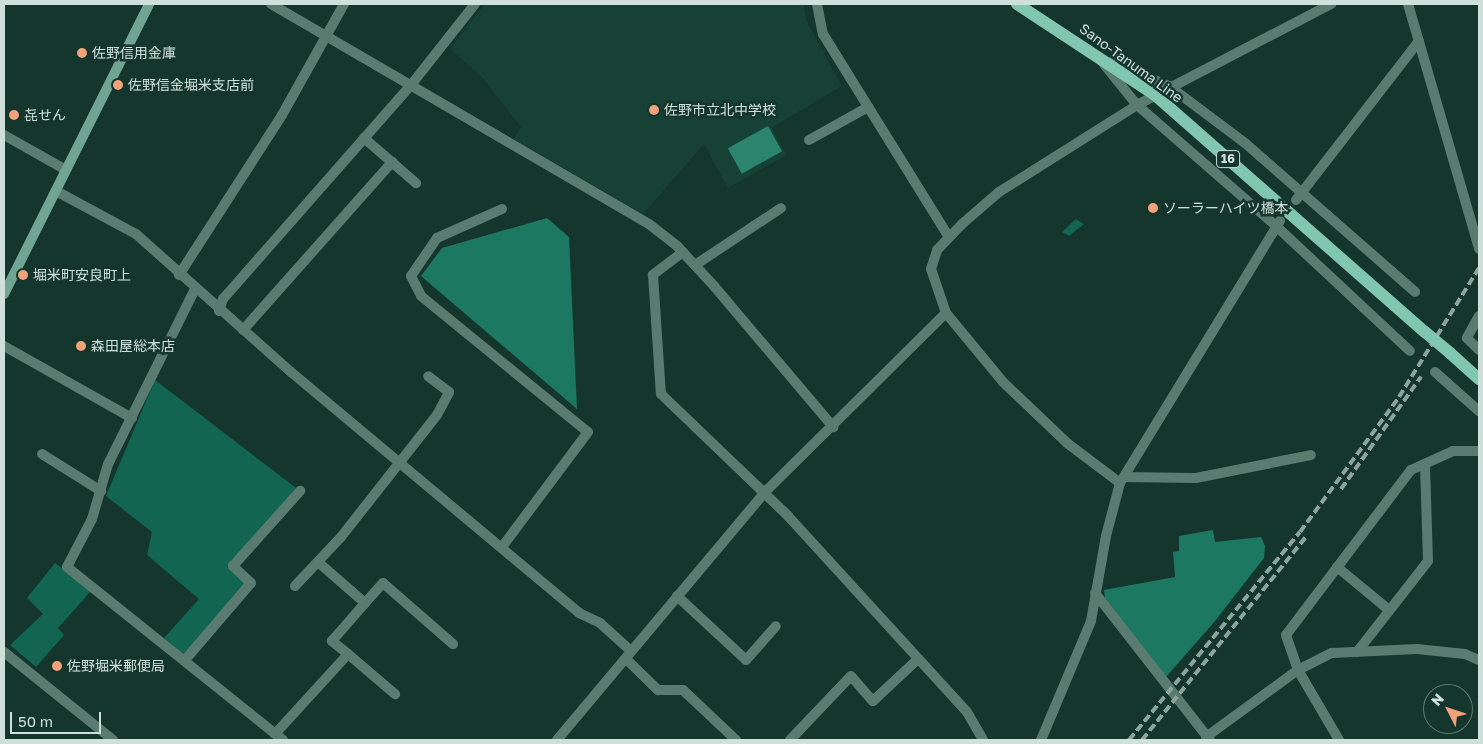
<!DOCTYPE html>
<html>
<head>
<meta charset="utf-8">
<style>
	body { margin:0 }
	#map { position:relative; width:1483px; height:744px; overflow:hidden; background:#15362c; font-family:"Golos Text","Noto Sans JP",sans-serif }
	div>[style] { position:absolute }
	.built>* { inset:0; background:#174135 }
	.green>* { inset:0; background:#126550 }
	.forest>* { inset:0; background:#1c7860 }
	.water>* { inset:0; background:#2b846b; transform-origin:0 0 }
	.minor>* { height:10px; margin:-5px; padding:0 5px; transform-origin:5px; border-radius:5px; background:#5a7b6f }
	.tertiary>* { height:10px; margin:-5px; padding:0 5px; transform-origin:5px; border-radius:5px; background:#5a7b6f }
	.secondary>* { height:10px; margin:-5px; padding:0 5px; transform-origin:5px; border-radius:5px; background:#70a593 }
	.primary>* { height:12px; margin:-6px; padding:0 6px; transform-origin:6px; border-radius:6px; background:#81c6ae }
	.rail>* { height:4px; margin-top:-2px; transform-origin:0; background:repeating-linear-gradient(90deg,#8da49c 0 8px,transparent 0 12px) }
	.primary-bridge>* { height:12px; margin:-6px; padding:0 6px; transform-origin:6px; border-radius:6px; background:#81c6ae }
	.dots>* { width:14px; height:14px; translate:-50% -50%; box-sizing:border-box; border:2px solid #15362c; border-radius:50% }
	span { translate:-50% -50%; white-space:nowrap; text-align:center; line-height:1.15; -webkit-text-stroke:5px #15362c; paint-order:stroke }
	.shield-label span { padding:1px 4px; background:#15362c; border:1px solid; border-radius:4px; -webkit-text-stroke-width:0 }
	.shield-label { font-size:12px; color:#cee0d9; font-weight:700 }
	.poi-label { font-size:14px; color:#cee0d9 }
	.left { translate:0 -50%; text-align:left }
	.street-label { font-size:14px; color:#cee0d9 }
	.frame { position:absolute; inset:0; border:5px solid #cee0d9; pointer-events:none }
	.north { position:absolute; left:1423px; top:684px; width:50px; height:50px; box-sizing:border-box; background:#15362c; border:1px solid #5f7a71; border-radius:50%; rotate:311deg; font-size:14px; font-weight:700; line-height:20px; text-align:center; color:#cee0d9 }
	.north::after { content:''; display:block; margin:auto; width:18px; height:22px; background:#f1a27b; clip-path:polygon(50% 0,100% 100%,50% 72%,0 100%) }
	.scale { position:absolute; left:10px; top:712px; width:91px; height:22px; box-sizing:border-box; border:2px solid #cee0d9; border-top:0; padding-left:6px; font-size:15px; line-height:18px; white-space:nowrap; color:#cee0d9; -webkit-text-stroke:4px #15362c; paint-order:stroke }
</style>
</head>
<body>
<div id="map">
	<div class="built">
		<i style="clip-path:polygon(485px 4px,804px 4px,806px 20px,842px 86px,771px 128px,787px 155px,728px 188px,704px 144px,643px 214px,514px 139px,521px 127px,482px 77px,450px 49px)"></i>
	</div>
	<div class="green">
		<i style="clip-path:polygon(1076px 219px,1084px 224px,1069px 236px,1062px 232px)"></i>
		<i style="clip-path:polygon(155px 380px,296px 488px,227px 567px,245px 583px,184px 655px,164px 638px,199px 599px,147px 555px,152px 532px,106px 496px)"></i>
		<i style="clip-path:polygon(55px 563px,91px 591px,58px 628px,64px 635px,36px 667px,10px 645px,43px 614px,27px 598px)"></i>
	</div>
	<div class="forest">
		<i style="clip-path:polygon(547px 218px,569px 237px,577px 409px,421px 276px,442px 248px)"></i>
		<i style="clip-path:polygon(1213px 530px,1215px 542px,1261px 537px,1265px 546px,1264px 558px,1215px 621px,1166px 677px,1105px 598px,1104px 590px,1175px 577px,1173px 552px,1179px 551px,1179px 536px)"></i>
	</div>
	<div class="water">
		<i style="left:768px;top:126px;width:29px;height:46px;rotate:61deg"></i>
	</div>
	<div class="minor">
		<i style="left:271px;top:4px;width:437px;rotate:30.2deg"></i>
		<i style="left:649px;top:224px;width:37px;rotate:38deg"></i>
		<i style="left:678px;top:247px;width:53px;rotate:47.3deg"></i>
		<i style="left:714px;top:286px;width:185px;rotate:49.8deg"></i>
		<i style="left:817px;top:4px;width:31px;rotate:79deg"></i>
		<i style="left:823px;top:34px;width:239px;rotate:58.2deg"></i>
		<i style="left:1408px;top:4px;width:255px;rotate:73.8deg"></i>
		<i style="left:1112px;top:62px;width:62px;rotate:22.8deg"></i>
		<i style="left:1169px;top:86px;width:95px;rotate:36.9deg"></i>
		<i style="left:1245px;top:143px;width:226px;rotate:41.2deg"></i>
		<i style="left:1104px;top:64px;width:53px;rotate:51.2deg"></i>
		<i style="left:1137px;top:105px;width:184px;rotate:41deg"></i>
		<i style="left:1276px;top:226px;width:183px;rotate:43deg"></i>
		<i style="left:4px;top:135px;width:71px;rotate:29.4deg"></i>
		<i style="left:364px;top:138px;width:69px;rotate:40.9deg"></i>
		<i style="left:809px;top:140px;width:68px;rotate:-29.2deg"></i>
		<i style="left:56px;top:191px;width:91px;rotate:28.3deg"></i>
		<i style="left:136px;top:234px;width:208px;rotate:41.7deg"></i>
		<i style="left:291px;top:372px;width:376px;rotate:39.9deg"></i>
		<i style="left:579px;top:613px;width:23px;rotate:25deg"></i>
		<i style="left:600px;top:623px;width:42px;rotate:42.1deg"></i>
		<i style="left:1296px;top:200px;width:201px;rotate:-52.3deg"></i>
		<i style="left:502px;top:209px;width:71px;rotate:156deg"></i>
		<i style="left:437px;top:238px;width:46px;rotate:124.4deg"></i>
		<i style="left:411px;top:276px;width:22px;rotate:63deg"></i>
		<i style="left:421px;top:296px;width:215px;rotate:39.2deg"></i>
		<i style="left:588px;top:432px;width:144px;rotate:126.8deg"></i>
		<i style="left:683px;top:252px;width:38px;rotate:143deg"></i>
		<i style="left:653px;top:275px;width:119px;rotate:86.2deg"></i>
		<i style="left:661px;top:394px;width:176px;rotate:43.8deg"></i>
		<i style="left:788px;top:516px;width:265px;rotate:47.6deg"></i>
		<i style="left:967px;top:712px;width:32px;rotate:60deg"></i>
		<i style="left:695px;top:265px;width:103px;rotate:-33.5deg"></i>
		<i style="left:179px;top:275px;width:190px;rotate:-57.2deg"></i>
		<i style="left:282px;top:115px;width:127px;rotate:-60.8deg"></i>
		<i style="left:195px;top:289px;width:195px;rotate:116.4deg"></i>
		<i style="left:108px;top:464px;width:57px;rotate:106.2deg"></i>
		<i style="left:92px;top:519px;width:54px;rotate:117.5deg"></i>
		<i style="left:67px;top:567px;width:277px;rotate:38.7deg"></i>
		<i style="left:219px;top:311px;width:13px;rotate:-72deg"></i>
		<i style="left:223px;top:299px;width:285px;rotate:-48.7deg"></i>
		<i style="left:411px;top:85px;width:103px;rotate:-51.7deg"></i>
		<i style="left:946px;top:313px;width:89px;rotate:50.4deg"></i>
		<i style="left:1003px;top:382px;width:88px;rotate:43.6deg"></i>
		<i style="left:1067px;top:443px;width:66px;rotate:37deg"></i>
		<i style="left:1479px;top:316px;width:25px;rotate:119deg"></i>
		<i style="left:1467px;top:338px;width:17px;rotate:45deg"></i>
		<i style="left:243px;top:330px;width:225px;rotate:-48.4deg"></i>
		<i style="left:4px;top:346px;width:147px;rotate:29.4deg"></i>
		<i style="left:1435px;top:372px;width:59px;rotate:41.6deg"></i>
		<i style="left:42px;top:454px;width:70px;rotate:32.1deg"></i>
		<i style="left:1124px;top:477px;width:72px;rotate:0.8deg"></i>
		<i style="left:1196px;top:478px;width:117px;rotate:-11.3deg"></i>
		<i style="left:1337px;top:567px;width:67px;rotate:39.6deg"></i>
		<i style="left:295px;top:586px;width:67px;rotate:-46.8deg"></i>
		<i style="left:341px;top:537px;width:155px;rotate:-51.8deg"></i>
		<i style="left:437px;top:415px;width:26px;rotate:-62deg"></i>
		<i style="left:449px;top:392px;width:26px;rotate:-143deg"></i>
		<i style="left:1095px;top:593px;width:187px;rotate:52deg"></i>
		<i style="left:677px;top:596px;width:94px;rotate:42.8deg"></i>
		<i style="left:746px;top:660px;width:45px;rotate:-48.6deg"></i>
		<i style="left:365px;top:603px;width:27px;rotate:-48deg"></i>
		<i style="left:383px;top:583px;width:93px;rotate:41.1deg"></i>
		<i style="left:1357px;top:652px;width:115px;rotate:-52deg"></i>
		<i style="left:1428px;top:561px;width:97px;rotate:-91.8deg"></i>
		<i style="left:348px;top:654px;width:62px;rotate:40.4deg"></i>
		<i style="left:626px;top:659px;width:45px;rotate:44.1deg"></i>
		<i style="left:658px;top:690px;width:25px"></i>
		<i style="left:683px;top:690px;width:73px;rotate:43.3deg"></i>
		<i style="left:185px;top:660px;width:101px;rotate:-49.4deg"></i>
		<i style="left:251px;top:583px;width:25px;rotate:-137deg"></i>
		<i style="left:233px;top:566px;width:101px;rotate:-48.2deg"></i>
		<i style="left:275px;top:734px;width:108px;rotate:-47.6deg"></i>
		<i style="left:348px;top:654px;width:21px;rotate:-141deg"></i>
		<i style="left:332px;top:641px;width:50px;rotate:-49deg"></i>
		<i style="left:365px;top:603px;width:62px;rotate:-138.9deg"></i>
		<i style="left:1206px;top:737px;width:114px;rotate:-36.1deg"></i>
		<i style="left:1298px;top:670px;width:38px;rotate:-27deg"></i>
		<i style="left:1332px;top:653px;width:85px;rotate:-2.7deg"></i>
		<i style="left:1417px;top:649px;width:48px;rotate:5.9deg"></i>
		<i style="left:1465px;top:654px;width:15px;rotate:23deg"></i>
		<i style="left:557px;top:740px;width:326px;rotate:-50deg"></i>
		<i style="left:767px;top:490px;width:252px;rotate:-44.7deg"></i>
		<i style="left:946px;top:313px;width:46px;rotate:-108.8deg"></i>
		<i style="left:931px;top:269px;width:20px;rotate:-72deg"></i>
		<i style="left:937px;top:250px;width:36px;rotate:-46deg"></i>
		<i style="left:962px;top:224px;width:49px;rotate:-40.9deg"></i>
		<i style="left:999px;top:192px;width:163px;rotate:-32.2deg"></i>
		<i style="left:1137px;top:105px;width:219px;rotate:-27.5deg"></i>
		<i style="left:790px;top:740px;width:88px;rotate:-46.4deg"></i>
		<i style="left:851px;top:676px;width:33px;rotate:49deg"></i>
		<i style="left:873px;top:701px;width:62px;rotate:-43deg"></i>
		<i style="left:1041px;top:740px;width:129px;rotate:-67.2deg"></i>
		<i style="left:1091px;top:621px;width:86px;rotate:-80deg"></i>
		<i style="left:1106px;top:536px;width:55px;rotate:-75.2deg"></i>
		<i style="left:1120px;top:483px;width:307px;rotate:-58.6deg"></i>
		<i style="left:1339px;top:740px;width:81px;rotate:-120.4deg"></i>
		<i style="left:1298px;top:670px;width:37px;rotate:-109deg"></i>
		<i style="left:1286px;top:635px;width:207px;rotate:-52.9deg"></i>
		<i style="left:1411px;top:470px;width:46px;rotate:-24.3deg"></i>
		<i style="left:1453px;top:451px;width:26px"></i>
	</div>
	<div class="tertiary">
		<i style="left:4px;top:652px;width:140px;rotate:38.9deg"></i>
	</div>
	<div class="secondary">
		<i style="left:4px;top:294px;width:324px;rotate:-63.4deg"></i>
	</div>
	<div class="primary">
		<i style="left:1017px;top:4px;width:165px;rotate:33.4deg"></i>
		<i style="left:1155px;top:95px;width:359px;rotate:41.3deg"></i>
		<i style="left:1450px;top:353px;width:39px;rotate:42deg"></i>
	</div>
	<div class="rail">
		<i style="left:1341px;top:489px;width:138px;rotate:-54.5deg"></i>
		<i style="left:1129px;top:740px;width:269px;rotate:-50.6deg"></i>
		<i style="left:1300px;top:532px;width:167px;rotate:-53.7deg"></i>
		<i style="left:1399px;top:397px;width:152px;rotate:-58.2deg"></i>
		<i style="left:1142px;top:740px;width:261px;rotate:-51.1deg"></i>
	</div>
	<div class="primary-bridge">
		<i style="left:1425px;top:332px;width:33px;rotate:40deg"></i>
	</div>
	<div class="dots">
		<i style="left:82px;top:53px;background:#f1a27b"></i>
		<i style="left:118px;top:85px;background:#f1a27b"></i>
		<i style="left:654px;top:110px;background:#f1a27b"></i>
		<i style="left:14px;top:115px;background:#f1a27b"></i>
		<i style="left:1153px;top:208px;background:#f1a27b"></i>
		<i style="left:23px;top:275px;background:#f1a27b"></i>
		<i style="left:81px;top:346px;background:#f1a27b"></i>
		<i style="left:57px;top:666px;background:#f1a27b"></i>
	</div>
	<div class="shield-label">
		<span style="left:1228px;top:159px">16</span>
	</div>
	<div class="poi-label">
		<span class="left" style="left:92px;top:53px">佐野信用金庫</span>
		<span class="left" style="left:128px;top:85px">佐野信金堀米支店前</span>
		<span class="left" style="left:664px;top:110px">佐野市立北中学校</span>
		<span class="left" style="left:24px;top:115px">㐂せん</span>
		<span class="left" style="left:1163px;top:208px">ソーラーハイツ橋本</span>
		<span class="left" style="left:33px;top:275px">堀米町安良町上</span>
		<span class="left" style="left:91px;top:346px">森田屋総本店</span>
		<span class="left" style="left:67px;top:666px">佐野堀米郵便局</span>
	</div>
	<div class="street-label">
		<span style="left:1131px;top:63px;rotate:36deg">Sano-Tanuma Line</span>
	</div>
	<div class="frame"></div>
	<div class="north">N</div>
	<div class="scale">50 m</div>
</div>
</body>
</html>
